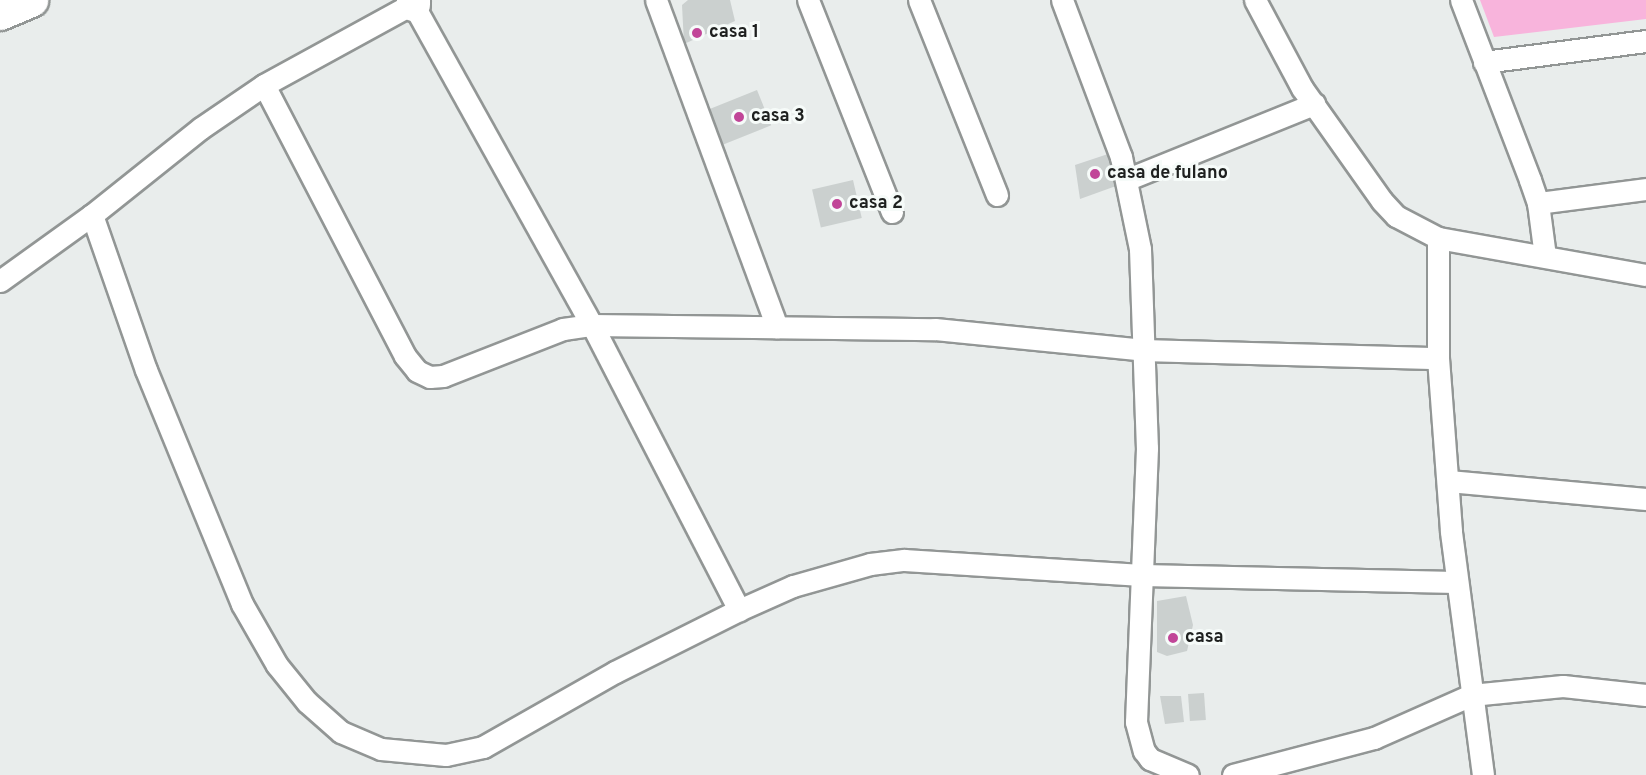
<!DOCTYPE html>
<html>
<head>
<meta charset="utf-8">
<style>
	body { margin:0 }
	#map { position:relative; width:1646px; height:775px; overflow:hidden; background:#e9edec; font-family:Overpass,sans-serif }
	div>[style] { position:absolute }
	.green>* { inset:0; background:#f8b4dc }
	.building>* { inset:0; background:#cbd0cf; transform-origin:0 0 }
	.roads { filter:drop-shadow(2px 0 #929695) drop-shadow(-2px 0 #929695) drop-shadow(0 2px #929695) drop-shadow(0 -2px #929695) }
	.minor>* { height:21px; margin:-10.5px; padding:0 10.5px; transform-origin:10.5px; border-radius:10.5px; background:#fff }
	.trunk>* { height:33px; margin:-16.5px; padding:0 16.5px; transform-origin:16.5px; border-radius:16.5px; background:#fff }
	.dots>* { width:16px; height:16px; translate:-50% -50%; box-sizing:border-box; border:3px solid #f6fbf9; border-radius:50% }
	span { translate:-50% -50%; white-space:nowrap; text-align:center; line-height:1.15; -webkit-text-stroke:6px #f6fbf9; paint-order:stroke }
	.poi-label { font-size:18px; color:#1e201f; font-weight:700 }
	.left { translate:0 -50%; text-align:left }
</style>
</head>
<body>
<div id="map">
	<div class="green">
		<i style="clip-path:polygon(1480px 0,1646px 0,1646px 19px,1494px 37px)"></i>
	</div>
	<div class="building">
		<i style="clip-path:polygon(688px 0,730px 0,735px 21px,684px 44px,682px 5px)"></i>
		<i style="left:757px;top:90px;width:38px;height:53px;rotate:68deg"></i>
		<i style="clip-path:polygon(1108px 154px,1116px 186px,1080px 199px,1075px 165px)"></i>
		<i style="left:853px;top:180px;width:39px;height:42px;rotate:77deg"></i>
		<i style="clip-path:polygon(1186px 596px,1193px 625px,1187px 651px,1167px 656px,1157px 652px,1157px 601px)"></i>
		<i style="left:1204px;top:693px;width:27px;height:16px;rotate:86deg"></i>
		<i style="clip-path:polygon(1160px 696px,1181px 696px,1184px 722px,1165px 724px)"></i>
	</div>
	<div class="roads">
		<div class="minor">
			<i style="left:656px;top:0;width:349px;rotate:69.7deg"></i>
			<i style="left:808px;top:0;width:228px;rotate:68.4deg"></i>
			<i style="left:919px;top:0;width:210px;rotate:68.2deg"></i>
			<i style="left:1062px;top:0;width:168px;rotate:69.4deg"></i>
			<i style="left:1121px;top:157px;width:94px;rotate:78.3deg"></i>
			<i style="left:1140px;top:249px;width:199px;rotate:88deg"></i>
			<i style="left:1147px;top:448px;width:274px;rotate:92.3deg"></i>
			<i style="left:1136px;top:722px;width:30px;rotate:75deg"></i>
			<i style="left:1144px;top:751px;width:10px;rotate:53deg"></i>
			<i style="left:1150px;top:759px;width:41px;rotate:22.8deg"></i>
			<i style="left:1255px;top:0;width:100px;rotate:61.9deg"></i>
			<i style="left:1302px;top:88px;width:138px;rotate:54.7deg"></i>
			<i style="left:1382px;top:201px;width:21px;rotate:47deg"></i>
			<i style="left:1396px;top:216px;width:47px;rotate:27.6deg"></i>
			<i style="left:1438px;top:238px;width:211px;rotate:10.1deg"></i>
			<i style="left:1461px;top:0;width:193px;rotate:69deg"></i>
			<i style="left:1530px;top:180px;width:24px;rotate:71deg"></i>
			<i style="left:1538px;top:203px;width:53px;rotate:82.5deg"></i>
			<i style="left:413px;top:4px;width:368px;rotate:60.9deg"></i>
			<i style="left:592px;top:325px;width:321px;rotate:62.7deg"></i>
			<i style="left:1484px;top:62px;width:163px;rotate:-7.4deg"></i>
			<i style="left:264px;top:85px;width:305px;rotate:62.5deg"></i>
			<i style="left:405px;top:356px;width:19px;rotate:51deg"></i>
			<i style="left:417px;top:371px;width:14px;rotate:25deg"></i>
			<i style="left:430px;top:377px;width:13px;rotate:-4deg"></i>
			<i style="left:443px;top:376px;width:129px;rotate:-21.4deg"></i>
			<i style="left:563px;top:329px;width:29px;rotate:-8deg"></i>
			<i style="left:592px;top:325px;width:343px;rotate:0.7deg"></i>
			<i style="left:935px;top:329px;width:210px;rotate:5.7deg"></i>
			<i style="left:1144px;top:350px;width:294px;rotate:1.6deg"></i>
			<i style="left:1128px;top:179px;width:201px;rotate:-22deg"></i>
			<i style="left:1538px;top:203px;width:109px;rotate:-7.4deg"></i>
			<i style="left:92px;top:215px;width:164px;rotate:70.8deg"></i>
			<i style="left:146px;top:370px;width:253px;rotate:67.7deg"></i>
			<i style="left:242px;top:604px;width:70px;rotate:60.2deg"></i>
			<i style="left:277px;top:665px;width:48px;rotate:51deg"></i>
			<i style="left:307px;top:702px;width:45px;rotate:41.4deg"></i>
			<i style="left:341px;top:732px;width:43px;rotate:23deg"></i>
			<i style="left:381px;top:749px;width:65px;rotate:5.3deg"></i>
			<i style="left:446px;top:755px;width:38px;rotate:-12deg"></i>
			<i style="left:483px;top:747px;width:152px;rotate:-29.6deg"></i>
			<i style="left:615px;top:672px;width:139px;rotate:-26.6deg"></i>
			<i style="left:739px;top:610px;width:59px;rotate:-24deg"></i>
			<i style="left:793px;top:586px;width:80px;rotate:-15.9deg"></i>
			<i style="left:870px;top:564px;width:34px;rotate:-7deg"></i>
			<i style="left:904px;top:560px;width:238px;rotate:3.6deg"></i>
			<i style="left:1142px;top:575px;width:314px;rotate:1.3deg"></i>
			<i style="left:1438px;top:238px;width:120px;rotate:90deg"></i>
			<i style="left:1438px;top:358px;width:174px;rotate:85.7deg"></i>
			<i style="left:1451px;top:532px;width:245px;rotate:82.5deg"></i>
			<i style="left:0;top:281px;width:113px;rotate:-35.7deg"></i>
			<i style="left:92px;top:215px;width:139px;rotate:-38.6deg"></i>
			<i style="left:201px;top:128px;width:76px;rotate:-34.3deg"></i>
			<i style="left:264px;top:85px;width:177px;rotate:-28.7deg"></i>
			<i style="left:1448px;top:481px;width:199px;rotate:5.2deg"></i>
			<i style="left:1233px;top:775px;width:146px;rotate:-14.7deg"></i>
			<i style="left:1374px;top:738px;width:106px;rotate:-23.9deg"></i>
			<i style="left:1471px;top:695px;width:92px;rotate:-5.6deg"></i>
			<i style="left:1563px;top:686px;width:83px;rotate:6.2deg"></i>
		</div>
		<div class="trunk">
			<i style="left:413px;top:0;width:4px;rotate:90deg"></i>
			<i style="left:0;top:13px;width:34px;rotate:-23deg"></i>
		</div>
	</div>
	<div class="dots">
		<i style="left:697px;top:33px;background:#c14698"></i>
		<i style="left:739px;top:117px;background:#c14698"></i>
		<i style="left:1095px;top:174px;background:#c14698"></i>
		<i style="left:837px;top:204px;background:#c14698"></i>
		<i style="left:1173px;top:638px;background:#c14698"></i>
	</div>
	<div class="poi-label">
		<span class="left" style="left:709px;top:33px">casa 1</span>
		<span class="left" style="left:751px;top:117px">casa 3</span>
		<span class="left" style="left:1107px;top:174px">casa de fulano</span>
		<span class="left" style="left:849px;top:204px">casa 2</span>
		<span class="left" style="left:1185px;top:638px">casa</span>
	</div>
</div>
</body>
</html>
